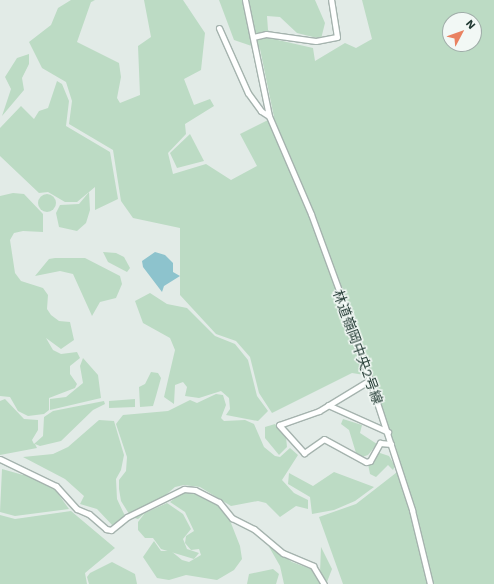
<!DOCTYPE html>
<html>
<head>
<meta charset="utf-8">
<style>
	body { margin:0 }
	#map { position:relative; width:494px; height:584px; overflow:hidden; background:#e2ebe7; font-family:"Work Sans","Noto Sans JP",sans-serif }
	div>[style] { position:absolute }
	.green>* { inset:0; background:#bcdbc4 }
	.round { border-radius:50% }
	.water>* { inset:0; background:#8dc3cd }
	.roads { filter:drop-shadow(1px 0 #a5b3ae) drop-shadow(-1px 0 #a5b3ae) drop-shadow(0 1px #a5b3ae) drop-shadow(0 -1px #a5b3ae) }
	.minor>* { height:5px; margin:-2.5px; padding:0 2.5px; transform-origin:2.5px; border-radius:2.5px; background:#fff }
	span { translate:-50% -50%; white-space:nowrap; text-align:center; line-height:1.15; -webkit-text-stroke:3px #f2f8f5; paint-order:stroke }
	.street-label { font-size:14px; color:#233b34 }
	.north { position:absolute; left:442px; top:12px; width:40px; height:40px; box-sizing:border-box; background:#f2f8f5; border:1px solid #9faca8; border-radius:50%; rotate:49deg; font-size:11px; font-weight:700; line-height:16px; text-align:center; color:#233b34 }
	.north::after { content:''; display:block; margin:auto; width:14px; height:18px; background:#e98261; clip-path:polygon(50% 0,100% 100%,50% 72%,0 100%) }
</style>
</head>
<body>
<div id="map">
	<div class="green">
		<i style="clip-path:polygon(evenodd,71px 0,95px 0,91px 2px,77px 42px,119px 63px,121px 77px,117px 98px,120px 103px,140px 95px,138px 46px,151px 37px,144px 0,183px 0,205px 33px,201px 70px,184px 79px,194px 105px,210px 99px,214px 106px,185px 124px,186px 134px,168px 153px,173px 174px,206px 164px,231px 180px,257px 166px,240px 134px,274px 117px,260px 49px,234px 40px,219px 0,315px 0,325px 23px,321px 39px,297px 33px,280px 17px,267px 16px,268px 30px,278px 40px,313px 48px,315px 61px,345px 43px,356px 48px,372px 39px,362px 0,494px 0,494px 584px,343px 584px,319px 517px,356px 504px,401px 469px,371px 376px,352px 373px,272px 413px,259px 393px,250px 357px,236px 341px,216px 334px,180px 295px,180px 228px,133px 218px,121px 201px,113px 150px,69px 124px,72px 101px,66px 82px,42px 68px,29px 42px,51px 25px,58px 8px,71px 0,450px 20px,474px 20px,474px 44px,450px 44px,450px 20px)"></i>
		<i style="clip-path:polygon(29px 54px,29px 64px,22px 78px,24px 90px,2px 116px,11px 89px,5px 77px,17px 58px)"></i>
		<i style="clip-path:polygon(57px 81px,62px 84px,69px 101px,66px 126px,110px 152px,118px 199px,95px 210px,95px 187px,77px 202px,65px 202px,48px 192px,39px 193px,0 156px,0 128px,21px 106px,34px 119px,39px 111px,48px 108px)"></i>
		<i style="clip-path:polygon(190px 134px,204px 161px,177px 168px,170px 153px)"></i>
		<i style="clip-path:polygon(89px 192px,90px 210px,86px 223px,77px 231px,59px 227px,56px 213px,60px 205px,79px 204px)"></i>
		<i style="clip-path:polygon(13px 193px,24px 194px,43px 214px,43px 232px,23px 231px,14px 233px,10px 240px,15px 273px,21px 281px,43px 288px,48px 295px,47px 309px,51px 315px,59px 321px,70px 322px,74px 340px,61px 349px,46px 338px,53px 350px,61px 354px,77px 352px,80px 358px,70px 366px,70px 374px,77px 384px,75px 388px,49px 398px,49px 410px,44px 414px,28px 416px,18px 411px,10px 397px,0 396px,0 196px)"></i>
		<i class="round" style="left:38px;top:194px;width:18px;height:18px"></i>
		<i style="clip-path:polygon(103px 252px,116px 253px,124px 257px,130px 268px,127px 272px,108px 262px)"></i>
		<i style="clip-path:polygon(55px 258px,85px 258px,120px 276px,122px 284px,116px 298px,100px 302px,92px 316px,73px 274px,60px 271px,35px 276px,49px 259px)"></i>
		<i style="clip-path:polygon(150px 293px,167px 304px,187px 308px,215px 336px,235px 344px,248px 360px,257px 396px,268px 411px,258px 421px,226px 415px,230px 409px,229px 398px,221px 391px,199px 398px,185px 396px,187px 387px,183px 382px,175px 385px,174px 404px,164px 397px,175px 350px,170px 338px,143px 323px,135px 301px)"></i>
		<i style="clip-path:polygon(83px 358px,98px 375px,101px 398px,50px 410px,50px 399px,66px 397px,83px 383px,80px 366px)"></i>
		<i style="clip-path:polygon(151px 372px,158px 373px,161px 378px,156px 396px,153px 406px,140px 407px,139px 387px,145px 384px)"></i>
		<i style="clip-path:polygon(216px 394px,223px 395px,226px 405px,221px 418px,224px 421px,245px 420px,254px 424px,264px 447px,275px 456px,280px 457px,290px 448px,298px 455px,282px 480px,294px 493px,308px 500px,308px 509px,296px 506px,280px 517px,266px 503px,258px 501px,231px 506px,200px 487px,184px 485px,175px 487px,138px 519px,131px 517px,121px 501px,119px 489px,119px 480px,126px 471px,127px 457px,116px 424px,119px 420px,123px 415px,168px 411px,190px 400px,197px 403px)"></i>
		<i style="clip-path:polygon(5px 399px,24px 419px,38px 420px,38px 430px,32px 440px,34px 444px,43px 436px,44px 417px,53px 411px,104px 401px,105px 404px,93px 410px,61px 441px,40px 446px,35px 444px,37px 448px,0 455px,0 401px)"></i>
		<i style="clip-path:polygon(135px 399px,135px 407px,109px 408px,109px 401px)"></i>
		<i style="clip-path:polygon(343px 419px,362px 425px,360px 433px,377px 444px,368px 455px,362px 457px,356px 453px,349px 430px,341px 424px)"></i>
		<i style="clip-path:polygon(99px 420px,114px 421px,124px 455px,121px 470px,116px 479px,117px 499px,125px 516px,113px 526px,97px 509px,80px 504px,84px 496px,65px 479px,23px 457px,53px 454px,68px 447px)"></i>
		<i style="clip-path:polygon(275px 424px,286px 437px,287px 447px,279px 455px,265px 438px,265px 427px)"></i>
		<i style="clip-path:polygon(377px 452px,389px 456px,395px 466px,393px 470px,388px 465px,376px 477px,370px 474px,368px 464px)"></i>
		<i style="clip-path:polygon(2px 469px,23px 475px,26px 473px,54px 488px,69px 509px,15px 516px,0 512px)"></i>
		<i style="clip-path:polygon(334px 472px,374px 487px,355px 501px,334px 510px,312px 514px,310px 497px,288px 484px,289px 473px,313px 486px)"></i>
		<i style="clip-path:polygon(184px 491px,198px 494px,219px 505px,229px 518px,240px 546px,242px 559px,234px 570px,217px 580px,186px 575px,169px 580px,157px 578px,143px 557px,154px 541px,161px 551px,171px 551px,182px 560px,189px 562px,201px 555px,199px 549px,191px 550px,185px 543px,186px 536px,194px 531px,185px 512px,170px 502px)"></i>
		<i style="clip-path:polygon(167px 503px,183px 514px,191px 529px,183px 539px,187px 549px,199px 553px,194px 559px,161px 549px,153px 538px,145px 538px,138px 530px,138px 522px,145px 513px)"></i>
		<i style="clip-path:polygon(71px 511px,115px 548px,85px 573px,87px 584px,0 584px,0 515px,15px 519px)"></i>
		<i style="clip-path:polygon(268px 545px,292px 562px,311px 569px,321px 584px,284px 584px,280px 566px)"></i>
		<i style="clip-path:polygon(321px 547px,332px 569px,327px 582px,320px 573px)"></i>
		<i style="clip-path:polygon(112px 562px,135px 574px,137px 584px,89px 584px,87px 577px,90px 573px)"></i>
		<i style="clip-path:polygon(273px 569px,279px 574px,276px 584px,247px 584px,249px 574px)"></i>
	</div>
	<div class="water">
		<i style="clip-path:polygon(155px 252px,165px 255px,173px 263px,173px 272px,180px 276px,164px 286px,162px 292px,143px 267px,142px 261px)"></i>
	</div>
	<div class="roads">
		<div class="minor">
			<i style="left:245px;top:0;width:118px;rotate:78.3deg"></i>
			<i style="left:269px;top:116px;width:107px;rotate:66.8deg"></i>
			<i style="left:311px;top:214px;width:119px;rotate:69.9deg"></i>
			<i style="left:352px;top:326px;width:194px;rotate:71.9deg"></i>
			<i style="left:412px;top:510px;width:76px;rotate:76.3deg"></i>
			<i style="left:219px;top:28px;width:71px;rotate:66deg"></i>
			<i style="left:248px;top:93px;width:22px;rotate:54deg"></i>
			<i style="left:261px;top:111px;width:9px;rotate:32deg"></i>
			<i style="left:253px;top:37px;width:13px;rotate:-13deg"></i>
			<i style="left:266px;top:34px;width:50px;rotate:8deg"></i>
			<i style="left:316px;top:41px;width:21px;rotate:-11deg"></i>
			<i style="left:337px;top:37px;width:37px;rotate:-99deg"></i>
			<i style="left:370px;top:380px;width:60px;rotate:148.7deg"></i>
			<i style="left:319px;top:411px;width:42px;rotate:160.7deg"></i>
			<i style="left:279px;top:425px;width:38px;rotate:48deg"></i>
			<i style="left:304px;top:453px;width:24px;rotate:-35deg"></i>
			<i style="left:324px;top:439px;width:48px;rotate:28.7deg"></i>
			<i style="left:366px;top:462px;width:4px;rotate:-14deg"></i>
			<i style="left:370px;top:461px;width:21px;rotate:-61deg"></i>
			<i style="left:380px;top:443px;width:11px;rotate:5deg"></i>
			<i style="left:328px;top:405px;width:66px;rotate:24.2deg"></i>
			<i style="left:0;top:459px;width:62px;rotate:25.7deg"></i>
			<i style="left:56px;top:486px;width:31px;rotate:48deg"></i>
			<i style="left:77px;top:509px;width:13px;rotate:23deg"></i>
			<i style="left:89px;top:514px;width:23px;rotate:41deg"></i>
			<i style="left:106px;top:529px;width:5px;rotate:11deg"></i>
			<i style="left:111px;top:530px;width:21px;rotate:-39deg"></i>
			<i style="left:127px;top:517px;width:64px;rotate:-26.2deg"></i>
			<i style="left:184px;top:489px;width:11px;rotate:5deg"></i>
			<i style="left:195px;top:490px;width:27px;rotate:27deg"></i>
			<i style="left:219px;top:502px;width:21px;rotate:51deg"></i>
			<i style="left:232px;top:518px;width:25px;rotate:27deg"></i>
			<i style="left:254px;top:529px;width:38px;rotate:40deg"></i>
			<i style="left:283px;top:553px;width:33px;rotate:23deg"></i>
			<i style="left:313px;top:566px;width:21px;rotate:59deg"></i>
		</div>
	</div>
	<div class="street-label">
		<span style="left:358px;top:347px;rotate:70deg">林道嶺岡中央2号線</span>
	</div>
	<div class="north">N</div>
</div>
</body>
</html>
